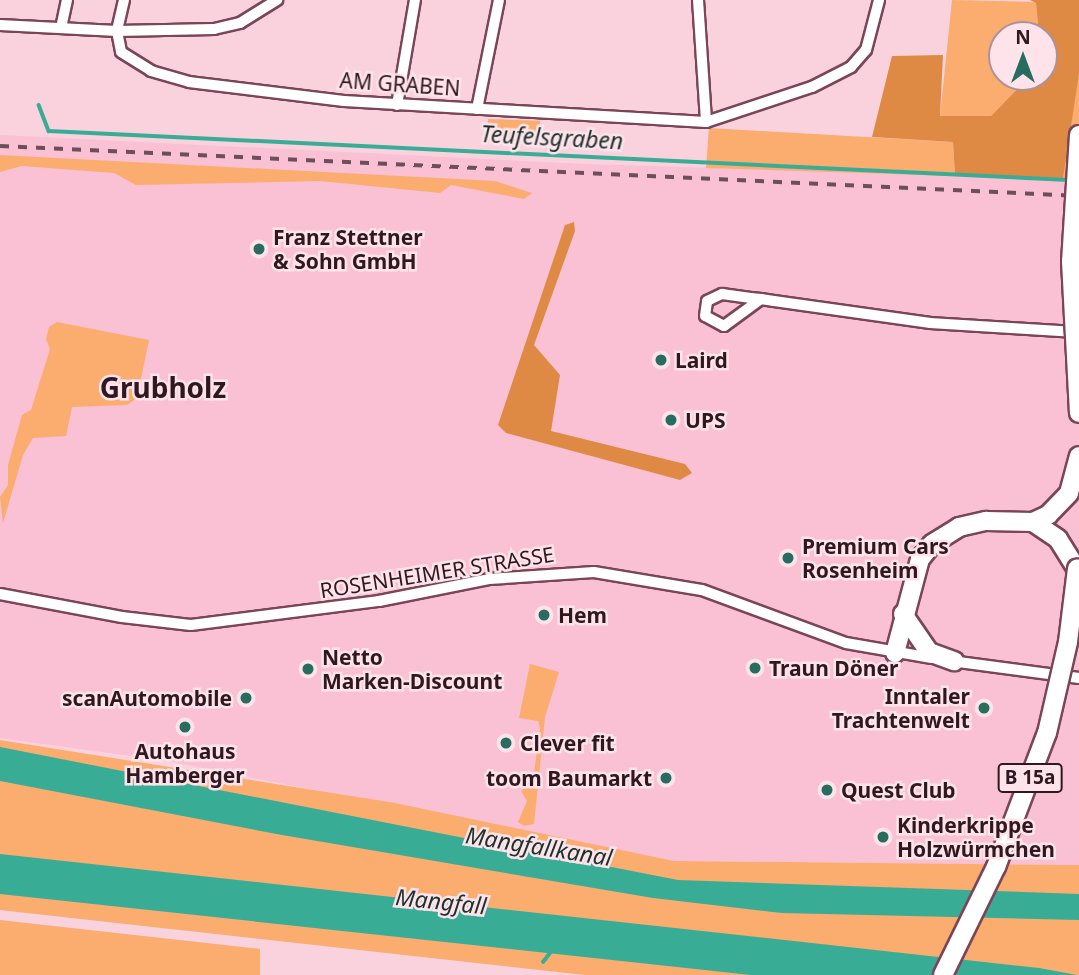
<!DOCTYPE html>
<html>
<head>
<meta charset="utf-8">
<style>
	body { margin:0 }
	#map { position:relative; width:1079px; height:975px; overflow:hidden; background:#f9d2de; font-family:"Noto Sans",sans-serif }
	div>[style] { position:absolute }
	.built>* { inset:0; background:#fac0d3 }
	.green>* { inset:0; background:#fbac6f; transform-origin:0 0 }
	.forest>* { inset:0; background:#df8a44 }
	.water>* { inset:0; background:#39ac96 }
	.stream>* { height:3.5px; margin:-1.75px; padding:0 1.75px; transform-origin:1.75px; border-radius:1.75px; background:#39ac96 }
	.roads { filter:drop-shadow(2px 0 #7b4558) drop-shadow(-2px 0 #7b4558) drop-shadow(0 2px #7b4558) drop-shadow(0 -2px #7b4558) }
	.street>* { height:10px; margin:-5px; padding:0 5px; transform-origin:5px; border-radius:5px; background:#fff }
	.highway>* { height:18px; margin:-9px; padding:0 9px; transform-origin:9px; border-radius:9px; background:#fff }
	.rail>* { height:3.5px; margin-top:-1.75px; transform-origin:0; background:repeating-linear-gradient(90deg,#6b4f59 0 9px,transparent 0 18px) }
	.bridges { filter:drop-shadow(2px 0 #7b4558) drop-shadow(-2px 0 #7b4558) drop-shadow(0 2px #7b4558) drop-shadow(0 -2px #7b4558) }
	.highway-bridge>* { height:18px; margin:-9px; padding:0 9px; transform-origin:9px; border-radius:9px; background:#fff }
	.dots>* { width:19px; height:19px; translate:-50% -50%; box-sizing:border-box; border:4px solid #fee3eb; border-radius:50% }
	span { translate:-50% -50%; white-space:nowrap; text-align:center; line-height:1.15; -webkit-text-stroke:5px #fee3eb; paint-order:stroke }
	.shield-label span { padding:2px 5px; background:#fee3eb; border:2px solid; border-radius:5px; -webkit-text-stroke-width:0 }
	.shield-label { font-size:19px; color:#2f1820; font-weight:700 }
	.street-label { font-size:21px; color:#2f1820 }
	.poi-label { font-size:21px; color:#2f1820; font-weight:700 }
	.left { translate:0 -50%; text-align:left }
	.right { translate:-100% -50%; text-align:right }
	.water-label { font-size:23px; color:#19322c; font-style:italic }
	.district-label { font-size:28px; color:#2f1820; font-weight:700 }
	.north { position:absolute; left:988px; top:21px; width:70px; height:70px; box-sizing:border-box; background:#fee3eb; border:2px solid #ab929a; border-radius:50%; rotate:0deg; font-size:19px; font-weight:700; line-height:28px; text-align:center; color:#2f1820 }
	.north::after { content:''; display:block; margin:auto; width:24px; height:32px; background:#276c5e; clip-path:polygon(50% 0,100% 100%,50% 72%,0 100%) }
</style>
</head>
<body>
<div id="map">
	<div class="built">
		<i style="clip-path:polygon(0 135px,585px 164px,1079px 179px,1079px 865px,674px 861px,168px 761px,0 738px)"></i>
	</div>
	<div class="green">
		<i style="clip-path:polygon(952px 0,1036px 2px,1039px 35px,1002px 35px,1002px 77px,1029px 77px,991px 116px,940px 116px)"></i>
		<i style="clip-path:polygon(1079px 74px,1079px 179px,1063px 178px,1065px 149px)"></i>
		<i style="left:488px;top:119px;width:52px;height:22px;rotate:2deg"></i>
		<i style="clip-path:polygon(709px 128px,953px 142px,955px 176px,706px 168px)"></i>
		<i style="clip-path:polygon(0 155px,495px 181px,532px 193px,524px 199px,451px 185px,440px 193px,320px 181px,136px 185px,114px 173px,22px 166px,0 172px)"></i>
		<i style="clip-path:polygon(57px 322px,149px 340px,137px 398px,127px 405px,72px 407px,66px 436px,33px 438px,23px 455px,3px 523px,0 497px,8px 485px,8px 465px,22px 415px,31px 410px,50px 349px,46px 339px,49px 327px)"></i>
		<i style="clip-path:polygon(530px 664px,559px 672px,545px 717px,534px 824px,524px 826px,518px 822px,527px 801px,521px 791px,533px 781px,540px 728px,538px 721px,519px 718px)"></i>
		<i style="clip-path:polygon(0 740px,395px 803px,674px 861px,1079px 865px,1079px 975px,585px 975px,0 910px)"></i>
		<i style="clip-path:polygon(0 920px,260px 949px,260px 975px,0 975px)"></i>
	</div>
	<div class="forest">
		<i style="clip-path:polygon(1030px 0,1079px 0,1079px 74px,1063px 178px,955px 176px,953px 142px,872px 137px,892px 56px,943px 55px,940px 116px,991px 116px,1029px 77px,1044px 77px,1044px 35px,1039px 35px,1036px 3px)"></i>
		<i style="clip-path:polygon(574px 222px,575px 231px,534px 345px,560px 375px,551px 431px,685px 464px,692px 473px,680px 480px,506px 433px,498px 425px,565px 225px)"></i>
	</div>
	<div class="water">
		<i style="clip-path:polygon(0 747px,678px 880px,1079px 894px,1079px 920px,782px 913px,653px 898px,282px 835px,0 781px)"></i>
		<i style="clip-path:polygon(0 854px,1039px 968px,1077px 975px,751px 975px,0 894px)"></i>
	</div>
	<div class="stream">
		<i style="left:39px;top:105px;width:28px;rotate:69deg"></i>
		<i style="left:49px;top:131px;width:1021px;rotate:2.75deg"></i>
		<i style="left:543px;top:962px;width:16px;rotate:-52deg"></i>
	</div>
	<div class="roads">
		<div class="street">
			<i style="left:124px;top:0;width:32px;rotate:103deg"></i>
			<i style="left:117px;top:31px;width:21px;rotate:79deg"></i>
			<i style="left:121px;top:52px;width:36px;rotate:32deg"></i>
			<i style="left:151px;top:71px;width:40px;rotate:16deg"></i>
			<i style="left:189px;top:82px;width:156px;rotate:7deg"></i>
			<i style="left:344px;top:101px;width:363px;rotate:3.3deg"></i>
			<i style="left:706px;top:122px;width:112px;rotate:-18.3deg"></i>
			<i style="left:812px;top:87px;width:44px;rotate:-27.1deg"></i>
			<i style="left:851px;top:67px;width:23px;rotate:-49deg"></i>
			<i style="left:866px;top:50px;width:52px;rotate:-75.4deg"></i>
			<i style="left:698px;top:0;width:122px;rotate:86.2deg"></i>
			<i style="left:0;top:25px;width:117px;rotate:2.9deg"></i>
			<i style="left:117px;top:31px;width:97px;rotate:-1.2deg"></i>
			<i style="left:214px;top:29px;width:27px;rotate:-13deg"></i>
			<i style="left:240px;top:23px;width:44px;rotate:-31.9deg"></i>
			<i style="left:61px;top:28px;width:29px;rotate:-78deg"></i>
			<i style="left:397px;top:105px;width:107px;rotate:-80.3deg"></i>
			<i style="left:477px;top:109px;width:111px;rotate:-78.6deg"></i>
			<i style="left:761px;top:299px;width:46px;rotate:143.9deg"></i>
			<i style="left:724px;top:326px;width:21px;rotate:-152deg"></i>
			<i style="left:705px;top:316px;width:15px;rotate:-82deg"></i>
			<i style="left:707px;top:301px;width:17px;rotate:-25deg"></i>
			<i style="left:722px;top:294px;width:29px;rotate:8deg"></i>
			<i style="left:751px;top:298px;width:10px;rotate:6deg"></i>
			<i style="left:761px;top:299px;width:13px;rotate:9deg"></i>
			<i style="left:774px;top:301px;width:158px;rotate:8deg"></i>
			<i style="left:930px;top:323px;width:146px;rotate:3.5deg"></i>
			<i style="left:0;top:594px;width:124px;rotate:10.7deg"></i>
			<i style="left:122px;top:617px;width:69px;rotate:6.6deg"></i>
			<i style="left:191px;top:625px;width:190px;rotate:-7.3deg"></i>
			<i style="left:379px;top:601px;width:112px;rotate:-11.3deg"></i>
			<i style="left:489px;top:579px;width:105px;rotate:-3.8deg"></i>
			<i style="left:594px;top:572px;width:109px;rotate:9.5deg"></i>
			<i style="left:702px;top:590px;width:153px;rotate:20.2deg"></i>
			<i style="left:846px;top:643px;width:87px;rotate:9.9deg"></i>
			<i style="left:951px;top:661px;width:129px;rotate:7.6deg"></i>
		</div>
		<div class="highway">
			<i style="left:1033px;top:522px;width:17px;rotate:-25deg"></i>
			<i style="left:1048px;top:515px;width:30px;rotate:-46deg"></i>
			<i style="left:1069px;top:493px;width:38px;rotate:-75deg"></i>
			<i style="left:903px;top:614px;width:46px;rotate:55.6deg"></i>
			<i style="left:929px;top:652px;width:27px;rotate:20deg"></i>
			<i style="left:895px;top:653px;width:97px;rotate:-75.1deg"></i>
			<i style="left:920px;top:559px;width:19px;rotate:-51deg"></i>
			<i style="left:932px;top:544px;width:32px;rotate:-32deg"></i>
			<i style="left:959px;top:527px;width:28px;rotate:-13deg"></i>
			<i style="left:986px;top:521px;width:47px;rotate:1.2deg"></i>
			<i style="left:1033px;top:522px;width:30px;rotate:34deg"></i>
			<i style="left:1058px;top:539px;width:36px;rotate:58deg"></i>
		</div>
	</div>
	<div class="rail">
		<i style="left:0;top:146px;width:1080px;rotate:2.65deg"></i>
	</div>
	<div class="bridges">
		<div class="highway-bridge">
			<i style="left:1079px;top:135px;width:126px;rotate:93.6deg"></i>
			<i style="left:1071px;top:261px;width:152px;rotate:87deg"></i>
			<i style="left:943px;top:975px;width:120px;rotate:-63.9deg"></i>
			<i style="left:996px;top:867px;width:143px;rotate:-69.2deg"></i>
			<i style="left:1047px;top:733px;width:93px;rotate:-77deg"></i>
			<i style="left:1068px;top:642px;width:74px;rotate:-83deg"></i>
		</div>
	</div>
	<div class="dots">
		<i style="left:259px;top:249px;background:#276c5e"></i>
		<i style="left:661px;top:360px;background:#276c5e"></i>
		<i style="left:671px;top:420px;background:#276c5e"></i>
		<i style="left:788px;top:558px;background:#276c5e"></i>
		<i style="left:544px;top:615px;background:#276c5e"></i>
		<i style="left:755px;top:668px;background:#276c5e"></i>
		<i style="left:308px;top:669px;background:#276c5e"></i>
		<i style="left:246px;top:698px;background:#276c5e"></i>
		<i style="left:984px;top:708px;background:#276c5e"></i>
		<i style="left:185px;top:727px;background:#276c5e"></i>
		<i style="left:506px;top:743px;background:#276c5e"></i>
		<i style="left:666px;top:778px;background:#276c5e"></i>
		<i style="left:827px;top:790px;background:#276c5e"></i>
		<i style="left:883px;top:837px;background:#276c5e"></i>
	</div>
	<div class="shield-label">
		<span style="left:1030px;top:778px">B 15a</span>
	</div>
	<div class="street-label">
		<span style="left:400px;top:84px;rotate:4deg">AM GRABEN</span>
		<span style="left:437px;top:572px;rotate:-9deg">ROSENHEIMER STRASSE</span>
	</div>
	<div class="poi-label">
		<span class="left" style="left:273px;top:249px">Franz Stettner<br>&amp; Sohn GmbH</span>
		<span class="left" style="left:675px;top:360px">Laird</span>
		<span class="left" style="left:685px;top:420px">UPS</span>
		<span class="left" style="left:802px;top:558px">Premium Cars<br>Rosenheim</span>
		<span class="left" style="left:558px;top:615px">Hem</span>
		<span class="left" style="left:322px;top:669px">Netto<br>Marken-Discount</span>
		<span class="left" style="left:769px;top:668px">Traun Döner</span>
		<span class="right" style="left:970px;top:708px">Inntaler<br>Trachtenwelt</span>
		<span class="right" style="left:232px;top:698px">scanAutomobile</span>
		<span class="left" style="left:520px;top:743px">Clever fit</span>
		<span style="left:185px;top:763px">Autohaus<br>Hamberger</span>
		<span class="right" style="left:652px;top:778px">toom Baumarkt</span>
		<span class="left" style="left:841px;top:790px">Quest Club</span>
		<span class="left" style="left:897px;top:837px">Kinderkrippe<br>Holzwürmchen</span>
	</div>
	<div class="water-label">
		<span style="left:552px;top:137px;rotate:3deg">Teufelsgraben</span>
		<span style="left:539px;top:846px;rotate:9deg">Mangfallkanal</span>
		<span style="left:441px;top:901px;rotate:6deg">Mangfall</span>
	</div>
	<div class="district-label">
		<span style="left:163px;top:387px">Grubholz</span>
	</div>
	<div class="north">N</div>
</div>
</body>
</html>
